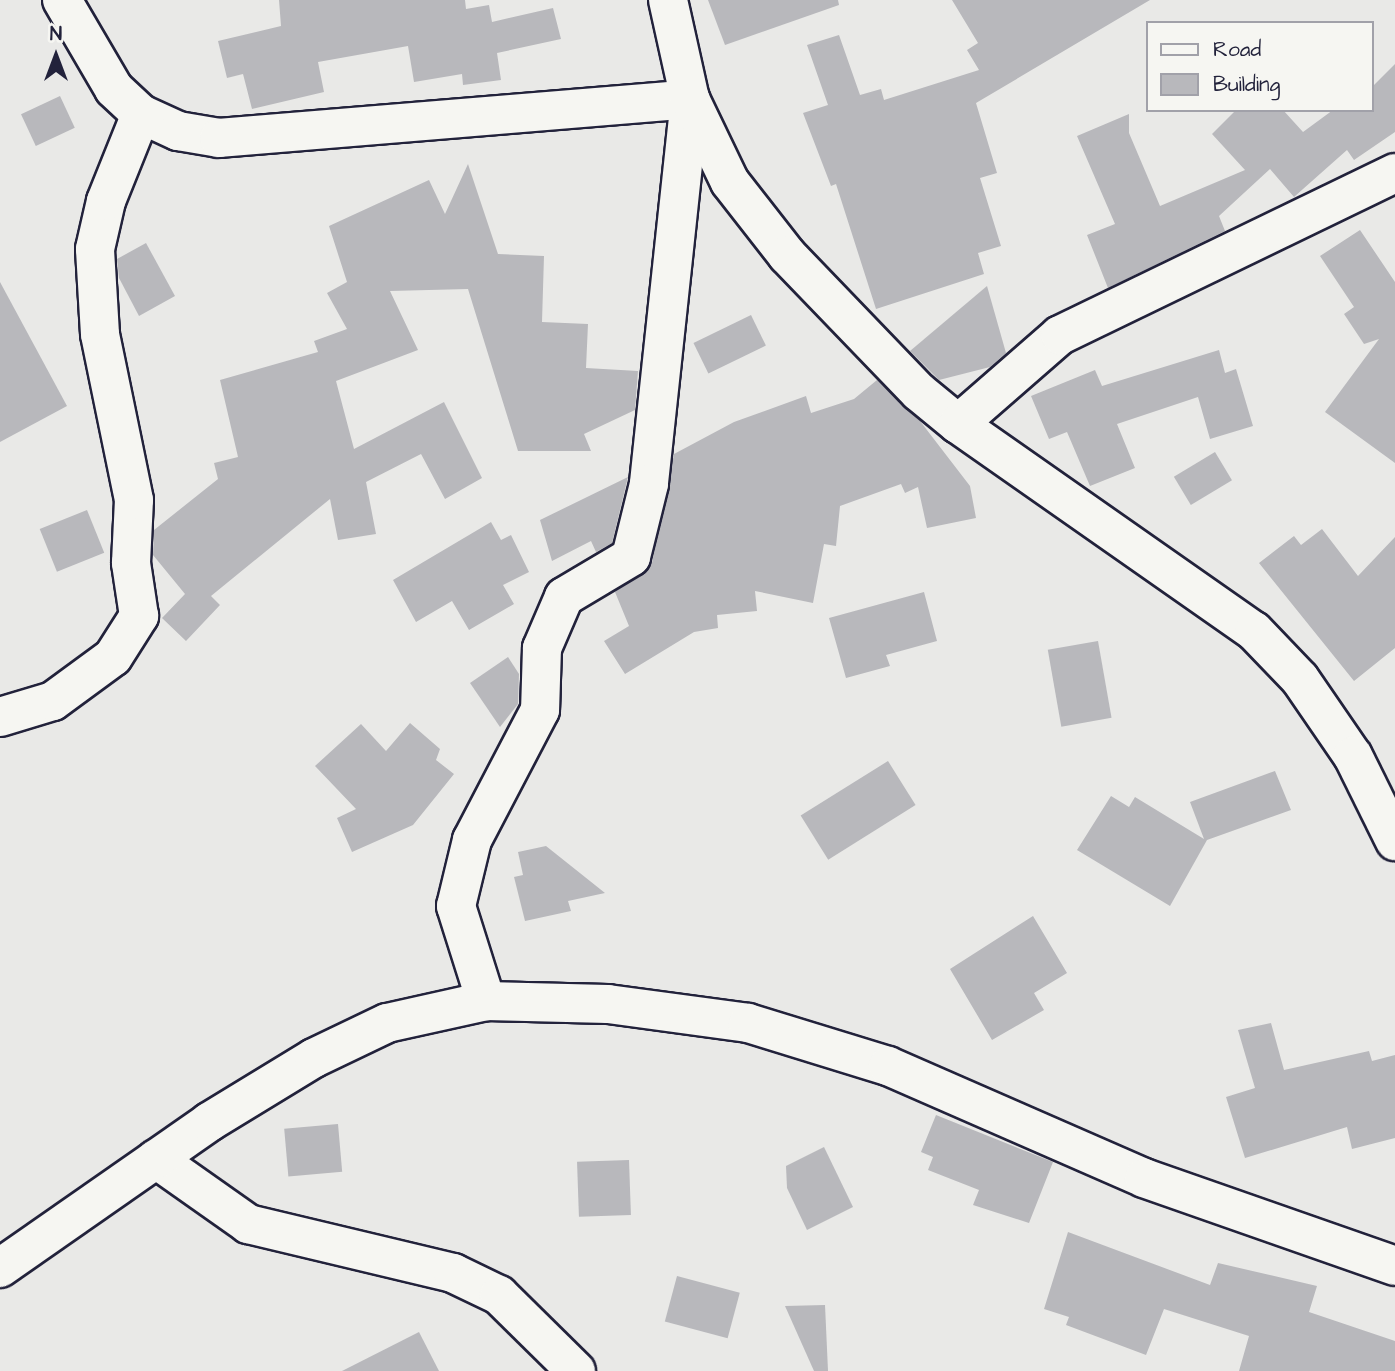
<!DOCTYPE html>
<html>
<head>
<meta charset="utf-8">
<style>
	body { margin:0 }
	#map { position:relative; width:1395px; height:1371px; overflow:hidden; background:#e9e9e7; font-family:"Architects Daughter",sans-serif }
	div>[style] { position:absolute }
	.building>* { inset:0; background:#b8b8bc; transform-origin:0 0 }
	.roads { filter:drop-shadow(2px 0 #22223b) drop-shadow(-2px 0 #22223b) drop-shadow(0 2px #22223b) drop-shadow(0 -2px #22223b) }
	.minor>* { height:38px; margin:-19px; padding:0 19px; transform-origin:19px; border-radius:19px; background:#f6f6f2 }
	span { translate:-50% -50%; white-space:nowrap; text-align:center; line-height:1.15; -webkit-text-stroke:5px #f6f6f2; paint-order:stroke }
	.legend { position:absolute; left:1146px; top:21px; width:228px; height:91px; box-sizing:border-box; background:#f6f6f2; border:2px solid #a1a1a9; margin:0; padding:9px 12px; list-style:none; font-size:21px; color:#22223b }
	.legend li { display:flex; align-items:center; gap:14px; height:35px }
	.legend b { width:35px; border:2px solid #a1a1a9 }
	.north { position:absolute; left:21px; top:21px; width:70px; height:70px; -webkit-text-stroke:5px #f6f6f2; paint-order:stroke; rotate:0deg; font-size:19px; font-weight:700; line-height:28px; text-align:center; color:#22223b }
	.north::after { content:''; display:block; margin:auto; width:24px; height:32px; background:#22223b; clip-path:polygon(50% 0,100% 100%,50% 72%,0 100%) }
</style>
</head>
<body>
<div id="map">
	<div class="building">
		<i style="clip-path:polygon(279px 0,465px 0,466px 9px,489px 5px,492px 22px,553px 8px,561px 39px,497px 53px,501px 80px,463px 85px,462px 74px,414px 82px,408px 46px,318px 62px,324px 92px,252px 109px,243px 74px,227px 78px,218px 41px,281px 26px)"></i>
		<i style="clip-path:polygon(708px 0,838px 0,839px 5px,725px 45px)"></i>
		<i style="clip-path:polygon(952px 0,1150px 0,976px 103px,997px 173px,980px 178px,1001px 246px,978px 253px,984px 274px,876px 309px,836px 184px,831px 186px,803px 113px,828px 105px,807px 45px,839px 35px,860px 95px,881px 89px,884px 100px,979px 70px,967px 50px,978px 43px)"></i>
		<i style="clip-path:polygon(1395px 64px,1395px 132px,1354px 160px,1347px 150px,1294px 197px,1270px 169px,1219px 216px,1225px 231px,1108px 288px,1087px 235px,1115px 224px,1077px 136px,1129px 114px,1129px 133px,1160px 206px,1245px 170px,1212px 134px,1236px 110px,1283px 110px,1303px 132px,1333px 110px,1372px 110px,1372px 87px)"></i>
		<i style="left:60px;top:96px;width:35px;height:43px;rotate:65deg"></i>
		<i style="clip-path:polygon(468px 164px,498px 254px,544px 256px,542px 322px,588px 324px,586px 368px,638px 371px,635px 410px,584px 434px,591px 451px,518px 451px,468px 289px,390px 291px,418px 350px,336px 381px,354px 449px,444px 402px,482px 478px,445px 499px,421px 454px,366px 482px,376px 534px,338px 540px,330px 499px,211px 596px,220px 605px,186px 641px,162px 618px,185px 594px,153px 555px,154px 530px,218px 479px,214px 463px,238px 457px,220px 380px,318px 352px,314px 341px,347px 329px,327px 293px,347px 282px,329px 226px,429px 180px,445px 214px)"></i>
		<i style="clip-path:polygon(1360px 230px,1395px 282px,1395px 463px,1325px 412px,1379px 339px,1364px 344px,1344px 314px,1354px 307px,1320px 256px)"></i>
		<i style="clip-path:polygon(146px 243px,175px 296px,139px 316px,119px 278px,117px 259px)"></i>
		<i style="clip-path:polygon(0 282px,67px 406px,0 442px)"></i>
		<i style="clip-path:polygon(987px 286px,1006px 353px,990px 367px,939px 380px,910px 351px)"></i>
		<i style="left:751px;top:315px;width:34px;height:64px;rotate:64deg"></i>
		<i style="clip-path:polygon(1219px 350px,1225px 373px,1236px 369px,1253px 426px,1210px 439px,1198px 397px,1117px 424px,1135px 468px,1090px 486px,1067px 432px,1049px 439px,1031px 396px,1095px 370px,1102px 386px)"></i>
		<i style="clip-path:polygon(877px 380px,920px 421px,970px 486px,976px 518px,927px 528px,918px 487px,905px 493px,901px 484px,840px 506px,836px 546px,824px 544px,813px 603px,755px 591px,757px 611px,717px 615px,718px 628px,694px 632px,625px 674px,604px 641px,629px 626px,615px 592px,652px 563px,674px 454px,734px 422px,806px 396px,811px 413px,854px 399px)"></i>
		<i style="left:1215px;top:452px;width:33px;height:48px;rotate:59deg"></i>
		<i style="clip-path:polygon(628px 477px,612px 543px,596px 552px,591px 541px,552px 561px,540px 520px)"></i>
		<i style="left:87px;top:510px;width:46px;height:51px;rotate:68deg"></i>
		<i style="clip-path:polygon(491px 522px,501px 540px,511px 535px,529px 572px,503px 585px,514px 604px,469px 630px,452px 601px,416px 622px,393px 580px)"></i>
		<i style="clip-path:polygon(1322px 529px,1358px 576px,1395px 537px,1395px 648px,1354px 681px,1259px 563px,1294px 536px,1301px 545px)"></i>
		<i style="clip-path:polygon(924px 592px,937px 641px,886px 655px,890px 666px,846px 678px,829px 618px)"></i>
		<i style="left:1098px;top:641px;width:78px;height:51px;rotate:80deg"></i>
		<i style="clip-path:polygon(508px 657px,519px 674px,518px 704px,500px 727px,470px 683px)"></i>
		<i style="clip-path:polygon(410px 723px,440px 749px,436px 760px,454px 774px,413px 825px,352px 852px,337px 818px,356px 809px,315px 766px,361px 724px,386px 751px)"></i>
		<i style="left:888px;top:761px;width:52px;height:103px;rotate:58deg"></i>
		<i style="clip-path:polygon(1275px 771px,1291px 810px,1207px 840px,1170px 906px,1077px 850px,1111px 796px,1129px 807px,1135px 797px,1204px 839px,1190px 802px)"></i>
		<i style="clip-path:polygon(546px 846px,605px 893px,568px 901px,571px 911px,525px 921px,514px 877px,523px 875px,518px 852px)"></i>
		<i style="clip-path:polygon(1033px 916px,1067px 973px,1034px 993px,1044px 1010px,992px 1040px,950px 969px)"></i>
		<i style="clip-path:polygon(1271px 1023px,1284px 1070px,1369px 1051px,1372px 1061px,1395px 1055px,1395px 1138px,1352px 1149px,1347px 1127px,1245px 1158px,1226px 1097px,1255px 1088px,1238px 1030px)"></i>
		<i style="clip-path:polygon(936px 1115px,1053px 1162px,1029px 1223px,973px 1205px,979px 1190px,928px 1170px,933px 1157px,921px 1152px)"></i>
		<i style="left:338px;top:1124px;width:48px;height:54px;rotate:85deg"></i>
		<i style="clip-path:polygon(824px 1147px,853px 1207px,807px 1230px,787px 1188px,786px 1166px)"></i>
		<i style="left:629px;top:1160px;width:55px;height:52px;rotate:88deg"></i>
		<i style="clip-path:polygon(1068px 1232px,1210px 1285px,1218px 1263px,1317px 1286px,1309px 1312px,1395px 1341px,1395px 1371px,1239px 1371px,1249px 1336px,1164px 1309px,1146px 1355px,1066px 1325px,1069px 1317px,1044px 1309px)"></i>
		<i style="left:677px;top:1276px;width:65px;height:47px;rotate:15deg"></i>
		<i style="clip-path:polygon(825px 1305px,828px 1371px,814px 1371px,785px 1306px)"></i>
		<i style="clip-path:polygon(419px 1332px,439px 1371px,342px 1371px)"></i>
	</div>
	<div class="roads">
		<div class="minor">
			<i style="left:62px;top:0;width:103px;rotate:59.7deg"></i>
			<i style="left:114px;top:89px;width:37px;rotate:43deg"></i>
			<i style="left:141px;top:114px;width:41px;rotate:24.7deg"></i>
			<i style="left:178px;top:131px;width:42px;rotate:9.7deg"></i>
			<i style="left:219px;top:138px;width:473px;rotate:-4.7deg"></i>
			<i style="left:690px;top:99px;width:387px;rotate:96.1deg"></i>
			<i style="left:649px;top:484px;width:75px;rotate:103.9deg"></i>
			<i style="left:631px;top:557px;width:78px;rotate:149.2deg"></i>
			<i style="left:564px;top:597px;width:56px;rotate:113.3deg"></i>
			<i style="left:542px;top:648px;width:62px;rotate:91.8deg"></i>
			<i style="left:540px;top:710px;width:147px;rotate:117.6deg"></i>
			<i style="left:472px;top:840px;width:68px;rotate:103.6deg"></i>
			<i style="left:456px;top:906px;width:100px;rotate:72.5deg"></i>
			<i style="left:668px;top:0;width:101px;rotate:77.5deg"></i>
			<i style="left:690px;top:99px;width:92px;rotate:64.3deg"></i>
			<i style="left:730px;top:182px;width:93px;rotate:52deg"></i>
			<i style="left:787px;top:255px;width:190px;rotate:46.1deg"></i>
			<i style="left:919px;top:392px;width:50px;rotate:39.4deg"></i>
			<i style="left:958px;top:424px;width:361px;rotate:35deg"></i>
			<i style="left:1254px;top:631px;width:66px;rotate:46.2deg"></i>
			<i style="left:1300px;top:679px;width:93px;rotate:55.5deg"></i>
			<i style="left:1353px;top:756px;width:95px;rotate:63.7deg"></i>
			<i style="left:958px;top:424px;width:135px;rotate:-41.1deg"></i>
			<i style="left:1060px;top:335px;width:372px;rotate:-25.8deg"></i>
			<i style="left:0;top:717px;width:55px;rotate:-16.8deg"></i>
			<i style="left:53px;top:701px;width:74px;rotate:-36.3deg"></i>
			<i style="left:113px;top:657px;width:49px;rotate:-57.6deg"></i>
			<i style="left:139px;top:616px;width:54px;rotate:-98.6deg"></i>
			<i style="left:131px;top:563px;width:63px;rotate:-87.3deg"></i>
			<i style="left:134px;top:500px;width:169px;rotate:-101.6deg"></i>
			<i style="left:100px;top:334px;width:85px;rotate:-93.4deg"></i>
			<i style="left:95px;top:249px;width:49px;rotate:-77.1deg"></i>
			<i style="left:106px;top:201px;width:94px;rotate:-68.1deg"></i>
			<i style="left:156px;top:1159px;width:113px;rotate:35.2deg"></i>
			<i style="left:248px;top:1224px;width:211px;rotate:13.4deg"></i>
			<i style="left:453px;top:1273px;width:51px;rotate:25.6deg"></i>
			<i style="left:499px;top:1295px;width:108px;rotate:44.6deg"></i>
			<i style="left:0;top:1268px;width:255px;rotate:-34.9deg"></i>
			<i style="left:209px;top:1122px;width:123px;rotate:-31.4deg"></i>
			<i style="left:314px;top:1058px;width:81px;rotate:-25.6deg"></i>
			<i style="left:387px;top:1023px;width:101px;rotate:-12.5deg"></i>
			<i style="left:486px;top:1001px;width:122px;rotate:1.4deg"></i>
			<i style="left:608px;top:1004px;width:141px;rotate:7.7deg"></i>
			<i style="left:748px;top:1023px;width:146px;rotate:17.1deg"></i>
			<i style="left:888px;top:1066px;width:279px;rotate:23.6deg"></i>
			<i style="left:1144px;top:1178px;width:266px;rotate:19.3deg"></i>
		</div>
	</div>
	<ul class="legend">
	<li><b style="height:9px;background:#f6f6f2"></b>Road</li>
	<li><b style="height:19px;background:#b8b8bc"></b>Building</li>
	</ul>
	<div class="north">N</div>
</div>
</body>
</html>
